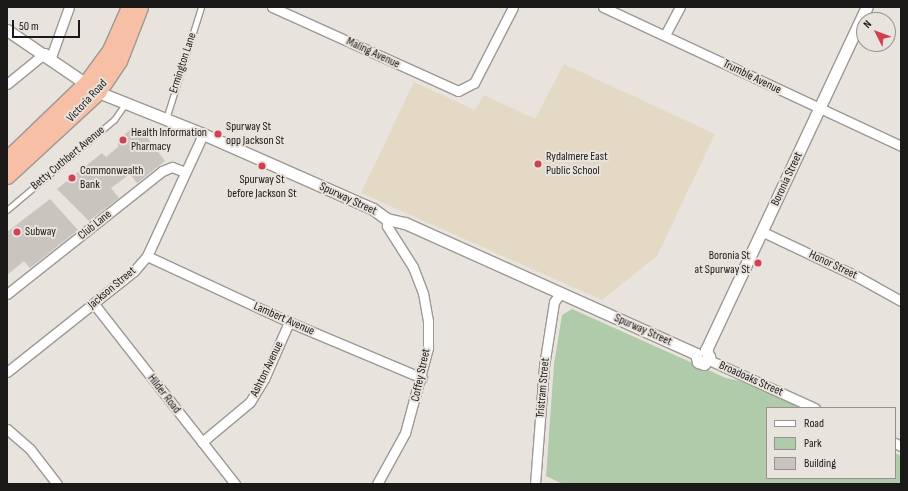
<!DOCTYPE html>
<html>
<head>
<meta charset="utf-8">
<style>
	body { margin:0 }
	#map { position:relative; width:908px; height:491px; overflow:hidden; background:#e9e3dd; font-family:"Sofia Sans Condensed",sans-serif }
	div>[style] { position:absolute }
	.education>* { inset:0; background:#e4d9c5 }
	.green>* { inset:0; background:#b0cbaa }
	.building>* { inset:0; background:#c9c4be }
	.roads { filter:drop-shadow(1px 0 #9d9893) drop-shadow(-1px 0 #9d9893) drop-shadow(0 1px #9d9893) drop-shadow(0 -1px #9d9893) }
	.service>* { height:4.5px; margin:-2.25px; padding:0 2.25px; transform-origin:2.25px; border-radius:2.25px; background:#fff }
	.minor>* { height:9px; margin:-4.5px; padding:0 4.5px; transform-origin:4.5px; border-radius:4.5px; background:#fff }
	.tertiary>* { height:11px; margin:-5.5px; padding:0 5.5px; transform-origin:5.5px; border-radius:5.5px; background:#fff }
	.trunk>* { height:15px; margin:-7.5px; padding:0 7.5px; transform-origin:7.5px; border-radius:7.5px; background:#f6bfa6 }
	.dots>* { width:11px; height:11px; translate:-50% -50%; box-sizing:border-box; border:2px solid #e9e3dd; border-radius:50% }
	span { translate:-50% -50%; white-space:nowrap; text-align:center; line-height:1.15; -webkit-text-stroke:4px #e9e3dd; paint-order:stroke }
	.street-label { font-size:12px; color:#1b1917 }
	.poi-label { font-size:12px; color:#1b1917 }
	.left { translate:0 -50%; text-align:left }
	.right { translate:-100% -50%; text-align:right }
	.frame { position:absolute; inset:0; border:8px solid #1b1917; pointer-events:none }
	.legend { position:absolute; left:766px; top:407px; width:130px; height:72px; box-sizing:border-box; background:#e9e3dd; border:1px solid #97928e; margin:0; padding:5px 7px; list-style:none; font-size:12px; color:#1b1917 }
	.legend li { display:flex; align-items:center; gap:8px; height:20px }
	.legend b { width:20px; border:1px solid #97928e }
	.north { position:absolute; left:856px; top:12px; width:40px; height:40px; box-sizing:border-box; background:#e9e3dd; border:1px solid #97928e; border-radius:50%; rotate:312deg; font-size:11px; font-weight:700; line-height:16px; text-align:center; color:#1b1917 }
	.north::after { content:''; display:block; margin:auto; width:14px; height:18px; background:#d24151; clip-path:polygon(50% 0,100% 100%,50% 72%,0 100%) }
	.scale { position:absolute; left:12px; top:20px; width:68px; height:18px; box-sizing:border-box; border:2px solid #1b1917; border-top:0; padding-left:5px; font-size:12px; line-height:14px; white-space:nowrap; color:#1b1917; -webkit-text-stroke:3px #e9e3dd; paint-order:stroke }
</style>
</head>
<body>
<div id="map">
	<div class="education">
		<i style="clip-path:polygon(564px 64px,715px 134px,657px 256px,602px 300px,361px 193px,414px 82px,475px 110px,484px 95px,535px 119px)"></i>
	</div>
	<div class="green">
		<i style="clip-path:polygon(572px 309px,726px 378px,745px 382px,803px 408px,767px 408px,767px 478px,895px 478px,895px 453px,901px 456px,901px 484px,563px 484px,546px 476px,554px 364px,562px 315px)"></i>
	</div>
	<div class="building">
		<i style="clip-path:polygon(132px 128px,140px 128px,165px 161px,137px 183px,130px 174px,111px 188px,119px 198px,89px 221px,57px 189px,102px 153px,106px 157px,118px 147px,118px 140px)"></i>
		<i style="clip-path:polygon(50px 199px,78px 230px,30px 268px,24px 261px,7px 275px,7px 232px)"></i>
	</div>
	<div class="roads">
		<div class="service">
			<i style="left:166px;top:119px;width:117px;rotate:-72.6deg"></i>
			<i style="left:7px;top:210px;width:140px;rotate:-40.1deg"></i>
			<i style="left:114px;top:120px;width:19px;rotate:-55deg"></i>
		</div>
		<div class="minor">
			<i style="left:272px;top:7px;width:204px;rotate:24.3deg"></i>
			<i style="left:458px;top:91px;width:18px;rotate:-27deg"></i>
			<i style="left:474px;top:83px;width:85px;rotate:-62.8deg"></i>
			<i style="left:603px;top:7px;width:329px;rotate:25deg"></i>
			<i style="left:665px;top:35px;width:32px;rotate:-62deg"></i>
			<i style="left:51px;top:57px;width:53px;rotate:-70.2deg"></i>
			<i style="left:7px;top:84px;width:49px;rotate:-39.2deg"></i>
			<i style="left:763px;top:232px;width:105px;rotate:25.3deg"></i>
			<i style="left:858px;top:277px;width:49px;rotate:29.2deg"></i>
			<i style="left:147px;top:256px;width:157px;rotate:24.9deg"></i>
			<i style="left:289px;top:322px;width:144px;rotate:22.8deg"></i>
			<i style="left:7px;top:294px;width:198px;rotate:-38.4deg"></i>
			<i style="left:162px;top:171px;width:11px;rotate:-22deg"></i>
			<i style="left:172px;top:167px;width:14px;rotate:21deg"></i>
			<i style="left:94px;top:304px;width:229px;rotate:51.9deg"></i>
			<i style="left:709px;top:360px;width:116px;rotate:24.4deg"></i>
			<i style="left:7px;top:372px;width:162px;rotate:-38.5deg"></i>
			<i style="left:134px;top:271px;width:20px;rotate:-49deg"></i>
			<i style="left:147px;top:256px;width:134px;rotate:-65.3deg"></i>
			<i style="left:7px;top:429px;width:30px;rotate:41deg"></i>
			<i style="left:30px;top:449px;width:44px;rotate:52.4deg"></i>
			<i style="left:202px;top:442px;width:62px;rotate:-39.8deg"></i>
			<i style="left:250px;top:402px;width:27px;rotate:-59deg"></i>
			<i style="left:264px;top:379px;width:62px;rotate:-66.3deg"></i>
			<i style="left:895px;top:443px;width:7px;rotate:27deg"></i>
			<i style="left:377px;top:484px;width:58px;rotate:-61.2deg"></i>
			<i style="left:405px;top:433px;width:88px;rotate:-74.9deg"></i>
			<i style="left:428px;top:348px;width:27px;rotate:-90deg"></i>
			<i style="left:428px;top:321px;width:28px;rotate:-100deg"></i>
			<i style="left:423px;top:293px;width:28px;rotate:-111deg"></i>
			<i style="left:413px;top:267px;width:49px;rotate:-122.4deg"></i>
			<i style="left:387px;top:226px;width:7px;rotate:-90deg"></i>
			<i style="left:535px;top:484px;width:118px;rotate:-85.6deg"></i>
			<i style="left:544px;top:366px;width:65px;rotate:-81.1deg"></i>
			<i style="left:554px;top:302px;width:9px;rotate:-54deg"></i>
		</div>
		<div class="tertiary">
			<i style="left:7px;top:30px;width:110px;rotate:34.3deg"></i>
			<i style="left:98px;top:92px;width:113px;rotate:21.8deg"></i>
			<i style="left:203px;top:134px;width:186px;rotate:23.8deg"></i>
			<i style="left:373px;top:209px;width:17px;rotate:36deg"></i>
			<i style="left:387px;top:219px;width:18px;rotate:13deg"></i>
			<i style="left:405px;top:223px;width:319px;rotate:24.2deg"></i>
			<i style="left:706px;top:350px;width:379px;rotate:-64.9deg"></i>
			<i style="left:696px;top:354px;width:8px;rotate:76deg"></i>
			<i style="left:698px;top:362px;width:6px;rotate:18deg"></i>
			<i style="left:704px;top:364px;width:9px;rotate:-54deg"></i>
			<i style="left:709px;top:357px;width:8px;rotate:-113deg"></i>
		</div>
		<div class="trunk">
			<i style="left:7px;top:159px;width:110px;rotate:-43.9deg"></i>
			<i style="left:86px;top:83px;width:41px;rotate:-54deg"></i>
			<i style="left:110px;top:50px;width:47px;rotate:-66.2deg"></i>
			<i style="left:7px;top:176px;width:124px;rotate:-42.7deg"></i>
			<i style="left:98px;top:92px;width:37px;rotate:-56deg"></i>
			<i style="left:119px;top:61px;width:58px;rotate:-68.7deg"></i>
		</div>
	</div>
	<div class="dots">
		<i style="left:218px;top:134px;background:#d24151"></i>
		<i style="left:123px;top:140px;background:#d24151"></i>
		<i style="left:538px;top:164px;background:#d24151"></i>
		<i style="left:262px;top:166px;background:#d24151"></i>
		<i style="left:72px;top:178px;background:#d24151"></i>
		<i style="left:17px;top:232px;background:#d24151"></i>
		<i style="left:758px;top:263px;background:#d24151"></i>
	</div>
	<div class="street-label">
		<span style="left:373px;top:53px;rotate:25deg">Maling Avenue</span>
		<span style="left:183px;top:63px;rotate:-72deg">Ermington Lane</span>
		<span style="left:752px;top:77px;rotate:26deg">Trumble Avenue</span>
		<span style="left:87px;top:101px;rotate:-47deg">Victoria Road</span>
		<span style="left:68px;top:158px;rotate:-40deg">Betty Cuthbert Avenue</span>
		<span style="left:787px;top:179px;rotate:-65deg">Boronia Street</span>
		<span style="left:348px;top:199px;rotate:25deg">Spurway Street</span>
		<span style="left:95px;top:225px;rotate:-39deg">Club Lane</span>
		<span style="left:833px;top:265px;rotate:25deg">Honor Street</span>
		<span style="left:112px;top:288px;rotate:-40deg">Jackson Street</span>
		<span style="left:284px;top:319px;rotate:24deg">Lambert Avenue</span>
		<span style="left:643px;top:330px;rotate:24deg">Spurway Street</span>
		<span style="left:267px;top:369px;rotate:-64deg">Ashton Avenue</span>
		<span style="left:421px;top:375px;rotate:-78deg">Coffey Street</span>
		<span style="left:751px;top:379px;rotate:24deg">Broadoaks Street</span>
		<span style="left:543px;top:388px;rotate:-85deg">Tristram Street</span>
		<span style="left:164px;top:394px;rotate:52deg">Hilder Road</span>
	</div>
	<div class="poi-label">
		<span class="left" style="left:226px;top:134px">Spurway St<br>opp Jackson St</span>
		<span class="left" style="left:131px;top:140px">Health Information<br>Pharmacy</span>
		<span class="left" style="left:546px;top:164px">Rydalmere East<br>Public School</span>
		<span class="left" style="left:80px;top:178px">Commonwealth<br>Bank</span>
		<span style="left:262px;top:187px">Spurway St<br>before Jackson St</span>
		<span class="left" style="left:25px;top:232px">Subway</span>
		<span class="right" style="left:750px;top:263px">Boronia St<br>at Spurway St</span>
	</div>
	<div class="frame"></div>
	<ul class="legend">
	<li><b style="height:5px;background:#fff"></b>Road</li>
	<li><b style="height:11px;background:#b0cbaa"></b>Park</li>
	<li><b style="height:11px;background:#c9c4be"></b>Building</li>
	</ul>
	<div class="north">N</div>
	<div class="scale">50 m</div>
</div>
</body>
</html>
